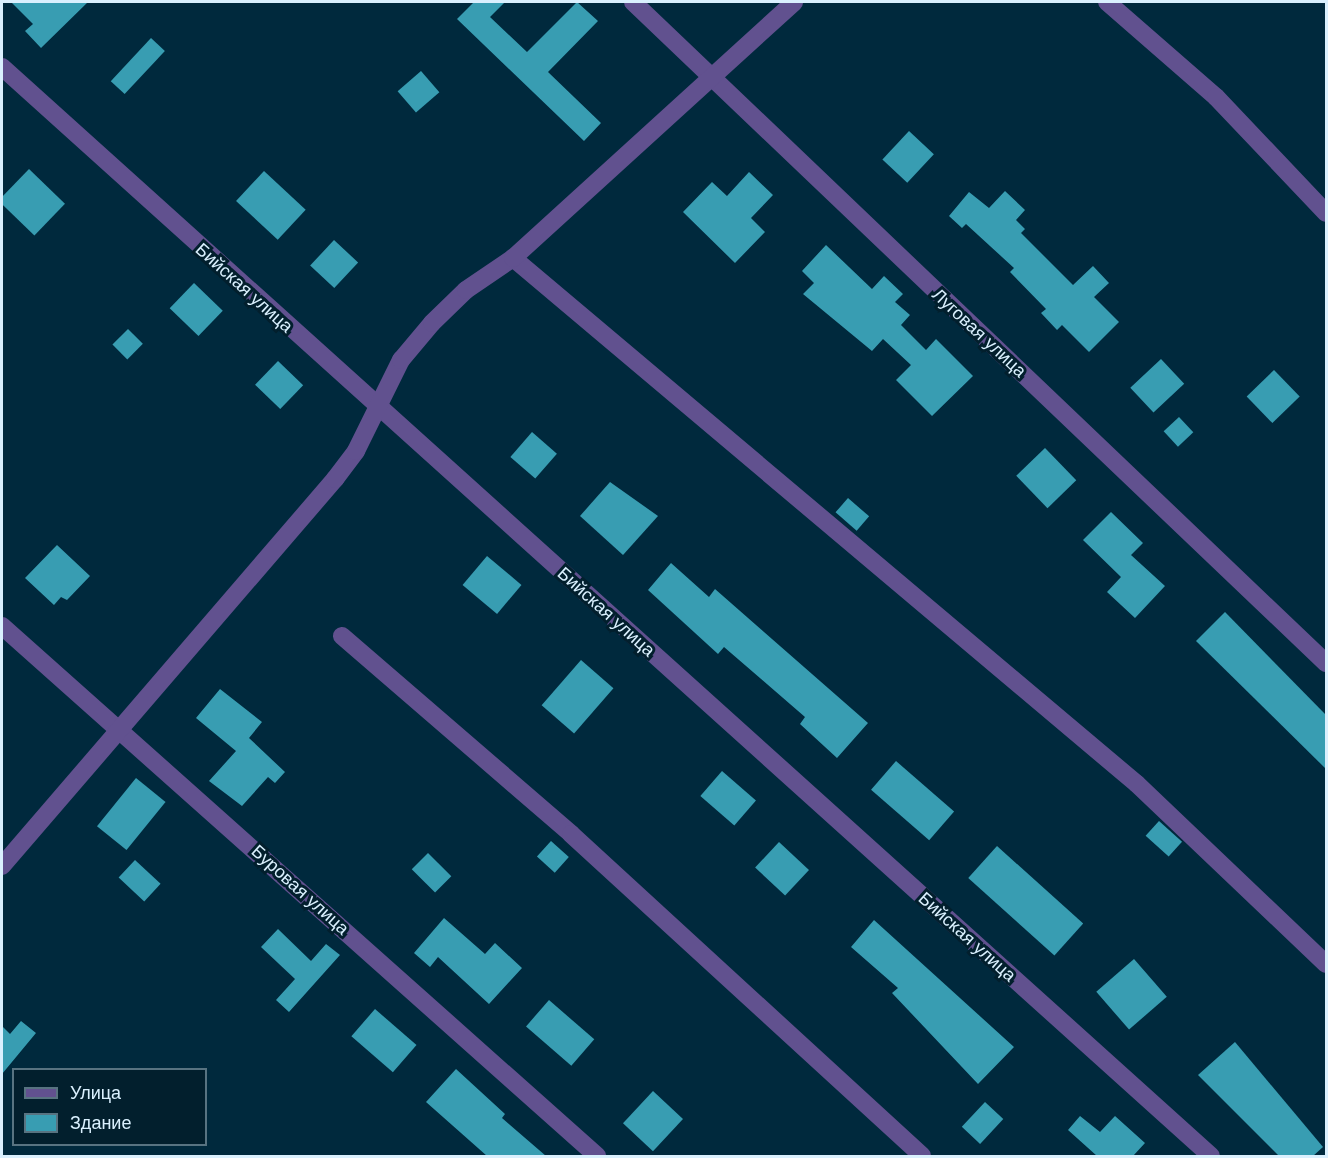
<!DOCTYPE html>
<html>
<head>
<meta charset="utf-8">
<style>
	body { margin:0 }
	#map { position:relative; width:1328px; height:1158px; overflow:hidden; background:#00293d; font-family:Helvetica,sans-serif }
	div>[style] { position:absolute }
	.building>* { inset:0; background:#389db2; transform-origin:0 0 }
	.minor>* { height:18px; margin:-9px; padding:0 9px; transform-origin:9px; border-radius:9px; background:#61518f }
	span { translate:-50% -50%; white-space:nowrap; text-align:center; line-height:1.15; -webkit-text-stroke:6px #021f2d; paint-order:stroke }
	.street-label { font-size:18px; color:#daf0fe }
	.frame { position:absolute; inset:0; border:3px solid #daf0fe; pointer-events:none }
	.legend { position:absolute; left:12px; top:1068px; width:195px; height:78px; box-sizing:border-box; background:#021f2d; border:2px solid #587381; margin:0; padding:8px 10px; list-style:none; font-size:18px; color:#daf0fe }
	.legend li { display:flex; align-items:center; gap:12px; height:30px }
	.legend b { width:30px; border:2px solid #587381 }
</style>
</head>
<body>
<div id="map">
	<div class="building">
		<i style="clip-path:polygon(11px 2px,88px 2px,41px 48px,25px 31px,33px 24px)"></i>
		<i style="clip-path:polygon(474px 2px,505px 2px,490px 17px,527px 52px,577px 2px,598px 21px,548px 72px,601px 123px,584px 141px,457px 19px)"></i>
		<i style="left:151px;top:38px;width:19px;height:59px;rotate:43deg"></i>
		<i style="left:421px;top:71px;width:28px;height:31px;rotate:49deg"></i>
		<i style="left:909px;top:131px;width:34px;height:39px;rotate:43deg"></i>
		<i style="left:29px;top:169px;width:50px;height:44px;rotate:44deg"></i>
		<i style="left:264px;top:171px;width:57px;height:41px;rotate:43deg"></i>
		<i style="clip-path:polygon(749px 172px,773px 195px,751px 218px,765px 232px,735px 263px,683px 212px,712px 182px,727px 196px)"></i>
		<i style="clip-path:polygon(1005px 191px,1025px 210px,1016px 220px,1025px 229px,1021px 233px,1073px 285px,1093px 266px,1109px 283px,1094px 297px,1119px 322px,1089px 352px,1062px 325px,1057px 330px,1041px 313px,1046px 309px,1010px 272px,1014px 268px,966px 224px,962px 228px,949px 216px,969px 192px,989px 208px)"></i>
		<i style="left:334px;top:240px;width:33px;height:35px;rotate:43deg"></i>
		<i style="clip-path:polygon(826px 245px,872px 289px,884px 276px,903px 294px,895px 302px,910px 315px,901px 325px,926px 350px,936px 339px,973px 376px,932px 416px,896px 380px,911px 365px,883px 339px,872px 351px,803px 294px,814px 283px,802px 271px)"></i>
		<i style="left:194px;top:283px;width:40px;height:35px;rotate:44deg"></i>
		<i style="left:128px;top:329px;width:21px;height:22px;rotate:45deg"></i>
		<i style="left:1161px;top:359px;width:34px;height:42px;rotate:47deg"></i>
		<i style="left:278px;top:361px;width:35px;height:33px;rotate:44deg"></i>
		<i style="left:1274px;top:370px;width:37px;height:38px;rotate:46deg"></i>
		<i style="left:1179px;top:417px;width:21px;height:21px;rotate:47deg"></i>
		<i style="left:532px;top:432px;width:33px;height:33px;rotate:41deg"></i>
		<i style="left:1045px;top:448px;width:45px;height:40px;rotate:46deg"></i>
		<i style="clip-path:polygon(610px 482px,658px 516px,623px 555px,580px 516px)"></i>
		<i style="left:848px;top:498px;width:28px;height:19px;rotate:41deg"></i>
		<i style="clip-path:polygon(1111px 512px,1143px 543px,1131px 555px,1165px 586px,1135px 618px,1107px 592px,1121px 577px,1083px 540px)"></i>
		<i style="clip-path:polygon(57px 545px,90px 576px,67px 600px,61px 597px,54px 605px,25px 578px)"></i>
		<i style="left:487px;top:556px;width:45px;height:38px;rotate:40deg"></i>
		<i style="clip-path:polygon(671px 563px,709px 597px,715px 589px,868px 723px,837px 758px,800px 724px,805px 717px,724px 647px,718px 654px,648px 590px)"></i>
		<i style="clip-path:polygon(1225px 612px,1326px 715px,1326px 769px,1196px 641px)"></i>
		<i style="left:581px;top:660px;width:43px;height:60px;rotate:41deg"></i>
		<i style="clip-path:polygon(220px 689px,262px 722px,249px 738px,285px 772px,275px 783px,268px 777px,242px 806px,209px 781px,236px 751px,196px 718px)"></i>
		<i style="left:896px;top:761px;width:77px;height:38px;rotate:41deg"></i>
		<i style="left:722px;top:771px;width:45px;height:33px;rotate:41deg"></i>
		<i style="left:136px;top:778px;width:38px;height:62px;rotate:39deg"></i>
		<i style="left:1159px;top:821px;width:31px;height:20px;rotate:42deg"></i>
		<i style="left:551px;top:841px;width:24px;height:21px;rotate:42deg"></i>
		<i style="left:779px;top:842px;width:41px;height:35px;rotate:43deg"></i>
		<i style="left:997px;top:846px;width:116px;height:43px;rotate:42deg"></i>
		<i style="left:428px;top:853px;width:33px;height:23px;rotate:45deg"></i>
		<i style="left:135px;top:860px;width:35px;height:24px;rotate:43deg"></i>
		<i style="clip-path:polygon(444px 918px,485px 954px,495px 943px,522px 968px,489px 1004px,438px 957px,430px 967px,414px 953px)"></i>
		<i style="clip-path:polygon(874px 920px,1014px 1047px,978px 1084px,892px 993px,898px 988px,851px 947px)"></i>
		<i style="clip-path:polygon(278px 929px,311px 961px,326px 944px,340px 955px,289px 1012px,276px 1000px,295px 979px,261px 947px)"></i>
		<i style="left:1134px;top:959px;width:50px;height:50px;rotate:49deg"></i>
		<i style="left:549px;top:1000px;width:60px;height:35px;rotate:41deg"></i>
		<i style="left:375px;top:1009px;width:55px;height:36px;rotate:41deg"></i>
		<i style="clip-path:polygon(21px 1021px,36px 1033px,2px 1074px,2px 1026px,10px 1034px)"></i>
		<i style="clip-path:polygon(1235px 1042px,1323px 1147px,1313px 1156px,1279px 1156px,1198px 1075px)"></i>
		<i style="clip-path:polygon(456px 1069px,505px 1114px,502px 1118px,546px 1156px,487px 1156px,426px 1102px)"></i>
		<i style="left:653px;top:1091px;width:41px;height:44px;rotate:43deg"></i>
		<i style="left:985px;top:1102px;width:25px;height:34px;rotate:43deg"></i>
		<i style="clip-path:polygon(1080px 1116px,1100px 1132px,1115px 1116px,1145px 1143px,1133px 1156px,1097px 1156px,1068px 1130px)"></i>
	</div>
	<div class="minor">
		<i style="left:633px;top:2px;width:958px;rotate:43.65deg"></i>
		<i style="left:1107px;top:2px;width:145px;rotate:41.1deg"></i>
		<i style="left:1216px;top:97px;width:160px;rotate:46.5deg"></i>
		<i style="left:2px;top:67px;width:1627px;rotate:42.01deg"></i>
		<i style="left:513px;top:258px;width:816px;rotate:40.13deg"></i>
		<i style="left:1137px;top:784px;width:261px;rotate:43.6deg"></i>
		<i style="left:2px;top:626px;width:797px;rotate:41.69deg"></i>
		<i style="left:342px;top:636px;width:303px;rotate:40.8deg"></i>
		<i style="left:571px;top:834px;width:476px;rotate:42.5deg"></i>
		<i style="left:2px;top:866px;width:511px;rotate:-49.29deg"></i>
		<i style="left:335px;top:479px;width:35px;rotate:-53deg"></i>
		<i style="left:356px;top:451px;width:102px;rotate:-63.7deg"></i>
		<i style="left:401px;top:360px;width:48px;rotate:-50deg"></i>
		<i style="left:432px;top:323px;width:47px;rotate:-44.1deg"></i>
		<i style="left:466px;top:290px;width:57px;rotate:-34.2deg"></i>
		<i style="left:513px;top:258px;width:380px;rotate:-42.3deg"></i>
	</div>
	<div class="street-label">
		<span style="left:244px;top:288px;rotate:42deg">Бийская улица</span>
		<span style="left:979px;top:333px;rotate:43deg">Луговая улица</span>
		<span style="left:606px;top:612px;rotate:42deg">Бийская улица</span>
		<span style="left:300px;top:890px;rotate:42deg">Буровая улица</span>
		<span style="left:967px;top:937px;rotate:42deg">Бийская улица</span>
	</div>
	<div class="frame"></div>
	<ul class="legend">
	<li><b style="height:8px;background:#61518f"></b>Улица</li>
	<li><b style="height:16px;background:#389db2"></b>Здание</li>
	</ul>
</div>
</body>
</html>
